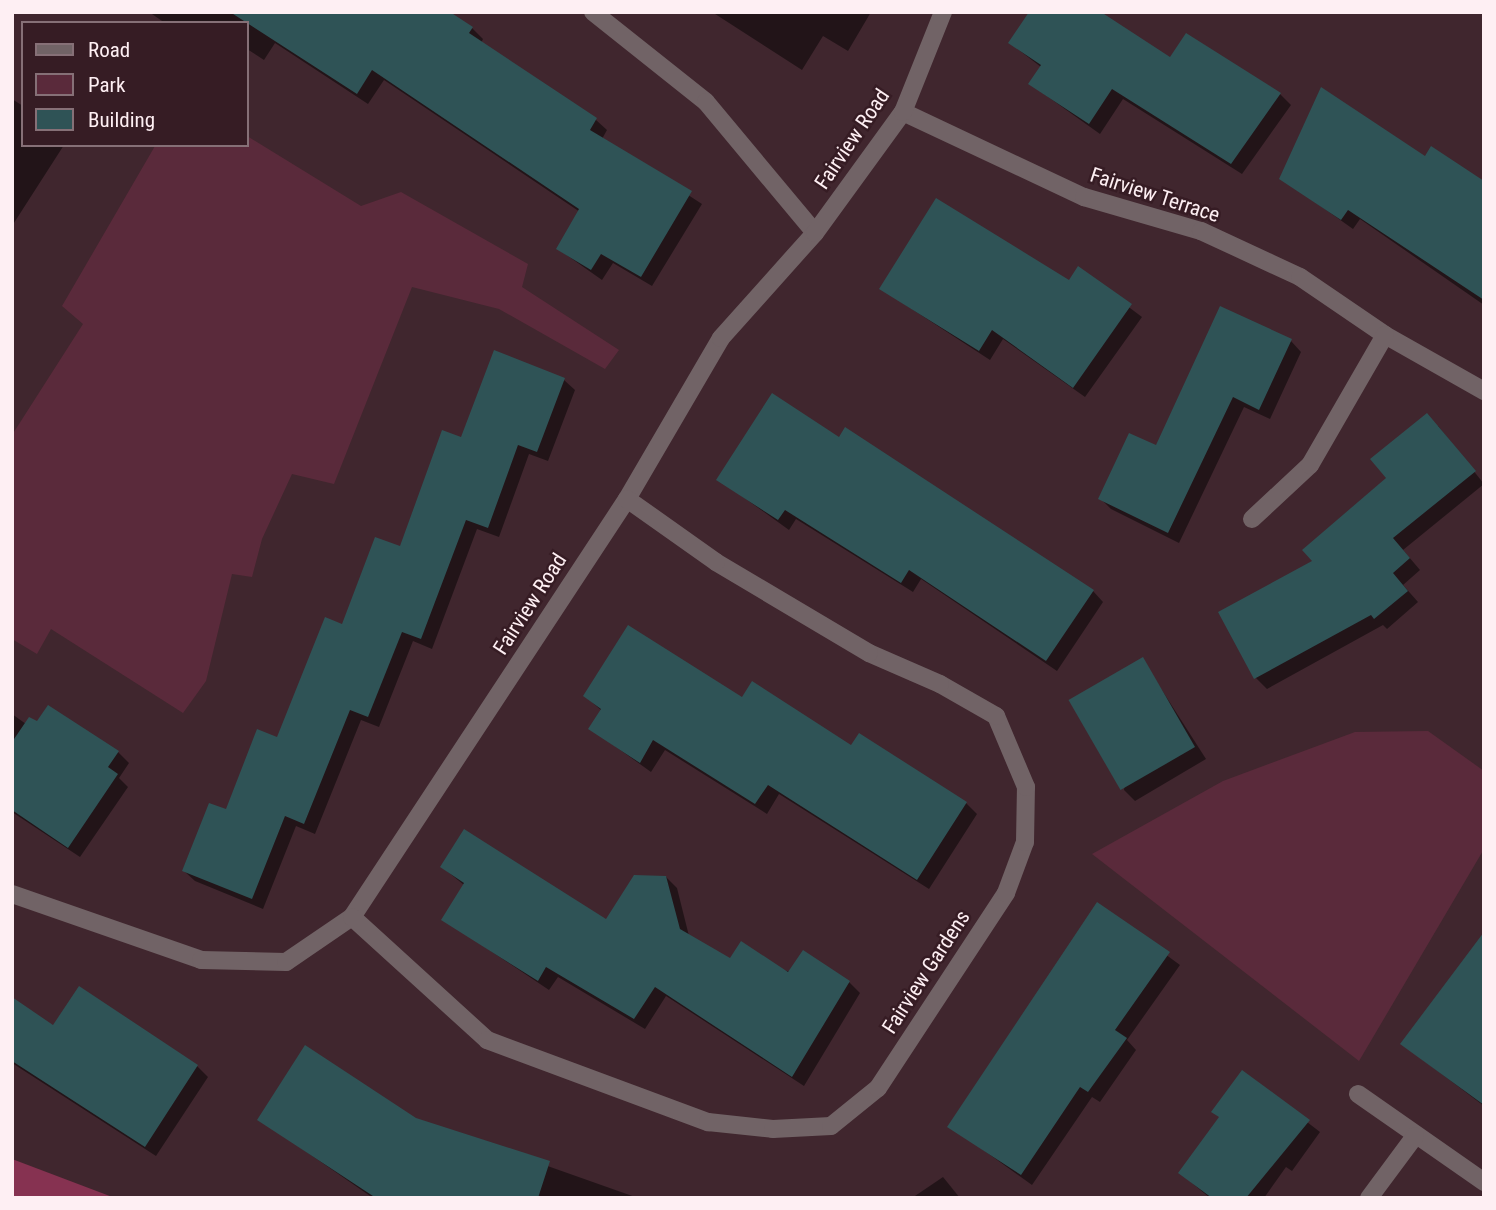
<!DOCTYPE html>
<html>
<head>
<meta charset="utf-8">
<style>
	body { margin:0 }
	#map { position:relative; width:1496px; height:1210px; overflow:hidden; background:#40262e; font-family:"Roboto Condensed",sans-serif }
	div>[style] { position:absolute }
	.green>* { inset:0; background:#5a2a3b }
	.forest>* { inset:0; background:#863251 }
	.shadow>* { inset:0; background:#0007 }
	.building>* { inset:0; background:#2f5356; transform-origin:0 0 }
	.minor>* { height:18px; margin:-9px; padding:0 9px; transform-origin:9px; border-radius:9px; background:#716366 }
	span { translate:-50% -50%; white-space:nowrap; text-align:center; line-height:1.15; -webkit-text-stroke:5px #361c24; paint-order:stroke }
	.street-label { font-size:21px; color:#feeff3 }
	.frame { position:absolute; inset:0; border:14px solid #feeff3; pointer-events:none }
	.legend { position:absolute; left:21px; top:21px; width:228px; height:126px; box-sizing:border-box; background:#361c24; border:2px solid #867077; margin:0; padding:9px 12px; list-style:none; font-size:21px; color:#feeff3 }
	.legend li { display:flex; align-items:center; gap:14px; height:35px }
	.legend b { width:35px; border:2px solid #867077 }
</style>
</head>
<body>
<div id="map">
	<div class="green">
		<i style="clip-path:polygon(247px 136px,361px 206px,401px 192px,528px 264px,522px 287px,619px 350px,605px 369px,499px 309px,412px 287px,334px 484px,292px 474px,262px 539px,252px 577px,232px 574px,206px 681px,183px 713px,51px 629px,37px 654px,12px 639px,12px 435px,83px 324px,62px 306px,155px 146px,247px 145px)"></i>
		<i style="clip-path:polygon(1428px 731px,1484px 771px,1484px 849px,1359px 1061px,1092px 854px,1223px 781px,1355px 732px)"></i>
	</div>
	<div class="forest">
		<i style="clip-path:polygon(12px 1159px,115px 1198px,12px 1198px)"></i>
	</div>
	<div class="shadow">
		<i style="clip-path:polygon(149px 12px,447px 12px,472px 28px,483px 39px,481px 43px,596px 120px,607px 130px,602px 139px,702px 204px,652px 286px,613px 263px,602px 280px,558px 249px,580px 212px,384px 80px,368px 104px,275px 43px,264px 60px,247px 49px,247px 23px,165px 23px)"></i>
		<i style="clip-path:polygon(712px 12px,871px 12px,848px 51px,823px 36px,802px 70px)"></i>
		<i style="clip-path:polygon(1010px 43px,1171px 60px,1280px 94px,1291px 105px,1242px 174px,1123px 99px,1100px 134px,1030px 84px,1041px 67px)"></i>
		<i style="clip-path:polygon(12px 99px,23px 106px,23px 145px,64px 145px,12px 226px)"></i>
		<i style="clip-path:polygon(1426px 158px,1484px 183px,1484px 305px,1360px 219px,1353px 229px,1281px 178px)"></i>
		<i style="clip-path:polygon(1078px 269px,1142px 317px,1085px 397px,1003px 339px,990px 360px,881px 289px,1069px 282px)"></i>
		<i style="clip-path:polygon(1291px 341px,1301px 352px,1270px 419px,1244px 407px,1179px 543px,1111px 509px,1100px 498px)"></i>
		<i style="clip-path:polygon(564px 380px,575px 390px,548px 461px,529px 454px,499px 537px,477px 529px,432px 649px,413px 641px,379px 727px,361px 720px,315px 834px,296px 826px,263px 909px,195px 881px,184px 871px,278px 739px,343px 626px,401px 549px,462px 439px)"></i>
		<i style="clip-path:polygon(1438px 426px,1484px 484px,1403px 550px,1420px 570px,1403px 585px,1418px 602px,1387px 629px,1383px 625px,1267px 689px,1256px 678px,1220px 613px,1314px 562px)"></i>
		<i style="clip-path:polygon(839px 440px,1093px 591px,1103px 602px,1057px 671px,921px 579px,913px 592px,796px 519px,789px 530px,718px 479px)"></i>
		<i style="clip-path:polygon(1142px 659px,1206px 759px,1135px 801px,1124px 790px)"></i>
		<i style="clip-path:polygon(585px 696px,743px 700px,966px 803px,977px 814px,929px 889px,779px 794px,767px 814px,665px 750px,651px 772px,591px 729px,602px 711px)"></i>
		<i style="clip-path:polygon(12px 714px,26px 724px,118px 752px,129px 763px,119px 778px,128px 787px,80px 857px,12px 812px)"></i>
		<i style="clip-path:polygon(442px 867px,606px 921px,666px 877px,677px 888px,689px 936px,731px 961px,849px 982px,860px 993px,804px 1086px,666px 996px,645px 1029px,558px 977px,549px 990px,443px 919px,464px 885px)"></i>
		<i style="clip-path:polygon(1098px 905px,1180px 965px,1127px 1040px,1136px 1050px,1100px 1102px,1092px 1097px,1032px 1185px,950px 1126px)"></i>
		<i style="clip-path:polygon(1484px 972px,1484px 1106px,1402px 1044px)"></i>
		<i style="clip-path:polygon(12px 999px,54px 1027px,197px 1066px,208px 1077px,156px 1156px,12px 1063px)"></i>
		<i style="clip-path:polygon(1242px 1072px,1320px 1132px,1292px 1171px,1286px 1167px,1264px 1198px,1210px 1198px,1180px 1173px,1220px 1118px)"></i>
		<i style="clip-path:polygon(259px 1119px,415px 1119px,638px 1198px,373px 1198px)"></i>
		<i style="clip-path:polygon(943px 1177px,960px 1198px,912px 1198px)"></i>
	</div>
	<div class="building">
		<i style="clip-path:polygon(230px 12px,450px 12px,473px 27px,469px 33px,597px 118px,590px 130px,692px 191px,641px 277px,601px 254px,591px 270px,556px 249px,579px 209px,372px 70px,357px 94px)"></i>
		<i style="clip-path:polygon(1029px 12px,1101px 12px,1170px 57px,1186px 33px,1281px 93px,1231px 164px,1112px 89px,1089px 124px,1028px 84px,1041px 65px,1008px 43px)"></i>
		<i style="clip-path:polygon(1321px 87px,1425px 156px,1431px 146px,1484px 181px,1484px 300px,1348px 210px,1341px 220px,1279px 179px)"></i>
		<i style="clip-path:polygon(936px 198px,1069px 280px,1078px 266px,1132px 304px,1073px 388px,992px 330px,979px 351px,879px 289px)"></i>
		<i style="clip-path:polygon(1220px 306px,1292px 339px,1259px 410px,1233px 397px,1168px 533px,1098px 499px,1129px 433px,1156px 445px)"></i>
		<i style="clip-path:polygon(494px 350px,565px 378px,537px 452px,518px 445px,488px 528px,466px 520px,421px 639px,402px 632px,368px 717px,350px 710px,304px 824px,285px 816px,252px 899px,182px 871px,209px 803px,226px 809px,257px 729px,277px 737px,325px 617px,342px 624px,375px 537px,400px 546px,442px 430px,461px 437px)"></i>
		<i style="clip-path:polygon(772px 393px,839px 437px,845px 427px,1094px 590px,1046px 661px,909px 570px,901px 583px,785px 510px,778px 520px,716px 480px)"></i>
		<i style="clip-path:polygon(1427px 413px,1476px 471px,1393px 538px,1410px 558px,1393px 573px,1408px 591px,1374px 619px,1371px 615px,1254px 679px,1218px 612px,1312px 561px,1302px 550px,1386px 478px,1370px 459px)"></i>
		<i style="clip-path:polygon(628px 625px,742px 697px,752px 681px,851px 745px,859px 733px,967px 802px,917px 880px,768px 785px,755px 804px,653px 740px,640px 763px,588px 729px,601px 709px,583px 696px)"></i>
		<i style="left:1143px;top:657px;width:104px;height:86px;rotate:60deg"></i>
		<i style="clip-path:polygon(48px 705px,119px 751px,108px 767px,118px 774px,68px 848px,12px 810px,12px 742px,29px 717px,37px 721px)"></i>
		<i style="clip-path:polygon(464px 829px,606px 919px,634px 875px,666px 876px,680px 929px,730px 958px,741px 941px,788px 972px,803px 950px,850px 981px,792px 1077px,655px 987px,634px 1019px,546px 967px,538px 981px,441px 920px,464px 883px,440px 867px)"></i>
		<i style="clip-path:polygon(1097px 902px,1170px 952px,1115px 1030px,1127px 1038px,1088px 1092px,1080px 1087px,1021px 1175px,947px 1127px)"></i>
		<i style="clip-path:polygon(1484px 932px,1484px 1105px,1400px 1044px)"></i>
		<i style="clip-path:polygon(79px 986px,198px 1065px,145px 1147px,12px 1061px,12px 997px,53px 1025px)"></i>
		<i style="clip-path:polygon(305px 1045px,416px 1118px,550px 1161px,538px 1198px,376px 1198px,306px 1152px,257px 1120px)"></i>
		<i style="clip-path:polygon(1242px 1070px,1310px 1120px,1246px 1198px,1212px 1198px,1178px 1173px,1219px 1117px,1211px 1112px)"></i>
	</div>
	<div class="minor">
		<i style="left:593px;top:12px;width:144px;rotate:38.5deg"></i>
		<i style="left:706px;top:102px;width:170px;rotate:50.2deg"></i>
		<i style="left:903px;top:112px;width:200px;rotate:25.2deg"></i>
		<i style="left:1084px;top:197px;width:122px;rotate:16.2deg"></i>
		<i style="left:1201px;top:231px;width:109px;rotate:24.9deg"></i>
		<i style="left:1300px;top:277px;width:103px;rotate:34.3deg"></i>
		<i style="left:1385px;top:335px;width:114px;rotate:29.5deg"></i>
		<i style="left:1252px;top:519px;width:79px;rotate:-43deg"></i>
		<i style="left:1310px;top:465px;width:150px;rotate:-60deg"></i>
		<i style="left:12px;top:894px;width:200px;rotate:19.2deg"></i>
		<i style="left:201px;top:960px;width:85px;rotate:1.3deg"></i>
		<i style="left:286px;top:962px;width:80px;rotate:-34.3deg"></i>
		<i style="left:352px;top:917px;width:500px;rotate:-56.66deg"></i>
		<i style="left:627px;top:499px;width:186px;rotate:-59.7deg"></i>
		<i style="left:721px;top:338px;width:141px;rotate:-48.2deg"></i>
		<i style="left:815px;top:233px;width:150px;rotate:-54deg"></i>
		<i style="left:903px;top:112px;width:108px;rotate:-68.2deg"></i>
		<i style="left:352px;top:917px;width:183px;rotate:42.3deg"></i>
		<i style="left:487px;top:1040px;width:236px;rotate:20.4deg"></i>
		<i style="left:708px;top:1122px;width:65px;rotate:6.1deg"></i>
		<i style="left:773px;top:1129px;width:58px;rotate:-3deg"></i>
		<i style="left:831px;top:1126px;width:60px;rotate:-39deg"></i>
		<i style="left:878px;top:1088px;width:233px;rotate:-56.7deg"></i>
		<i style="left:1006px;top:893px;width:54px;rotate:-69.6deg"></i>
		<i style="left:1025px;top:842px;width:55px;rotate:-89deg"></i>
		<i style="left:1026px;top:787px;width:77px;rotate:-112.9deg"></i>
		<i style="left:996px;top:716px;width:64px;rotate:-150.3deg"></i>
		<i style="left:940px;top:684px;width:77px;rotate:-156.4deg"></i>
		<i style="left:869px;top:653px;width:178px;rotate:-149.3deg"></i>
		<i style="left:716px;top:562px;width:109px;rotate:-144.7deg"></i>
		<i style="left:1358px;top:1094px;width:154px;rotate:34.9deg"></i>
		<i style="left:1369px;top:1198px;width:77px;rotate:-53.4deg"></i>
	</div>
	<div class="street-label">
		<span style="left:852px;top:139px;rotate:-56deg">Fairview Road</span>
		<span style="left:1155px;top:195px;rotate:18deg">Fairview Terrace</span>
		<span style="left:530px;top:604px;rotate:-57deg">Fairview Road</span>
		<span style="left:926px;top:972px;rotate:-57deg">Fairview Gardens</span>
	</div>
	<div class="frame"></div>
	<ul class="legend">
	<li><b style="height:9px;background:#716366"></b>Road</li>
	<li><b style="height:19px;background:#5a2a3b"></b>Park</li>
	<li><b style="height:19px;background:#2f5356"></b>Building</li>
	</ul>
</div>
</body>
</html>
